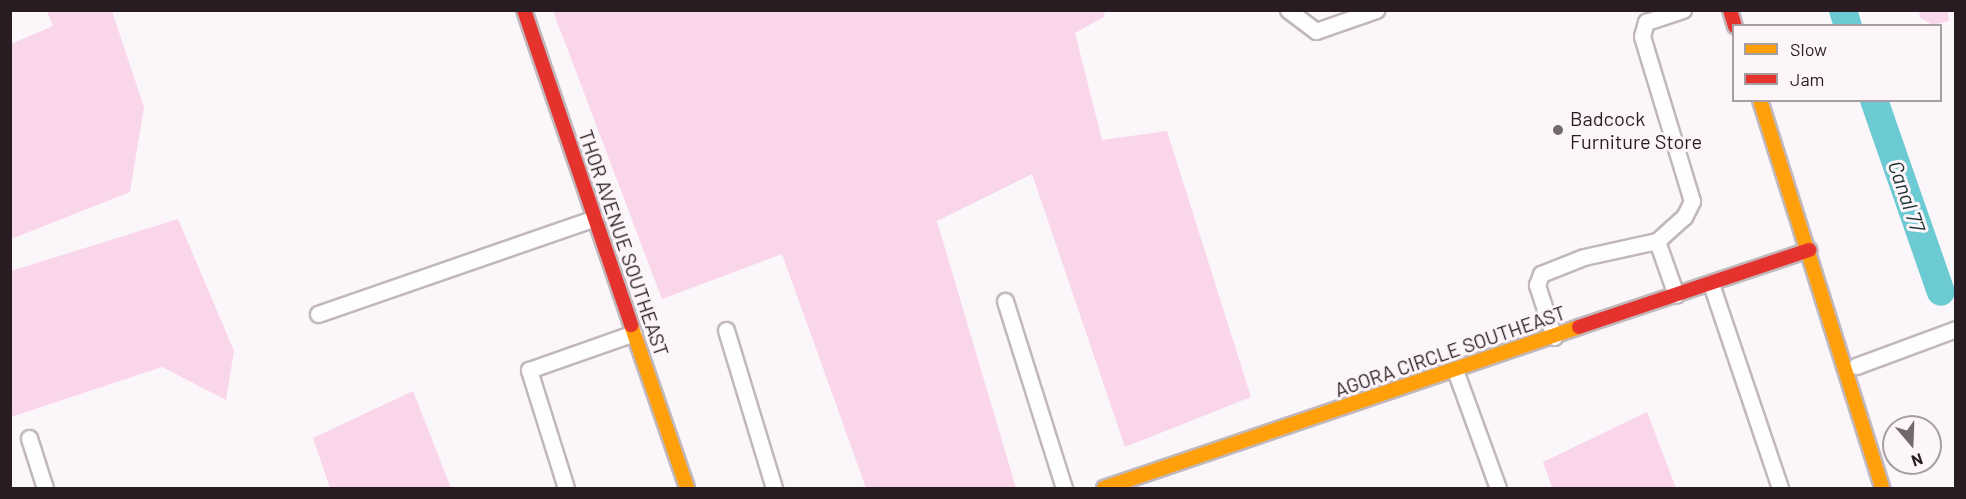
<!DOCTYPE html>
<html>
<head>
<meta charset="utf-8">
<style>
	body { margin:0 }
	#map { position:relative; width:1966px; height:499px; overflow:hidden; background:#fbf6f9; font-family:Barlow,sans-serif }
	div>[style] { position:absolute }
	.green>* { inset:0; background:#fad6ea }
	.canal>* { height:28px; margin:-14px; padding:0 14px; transform-origin:14px; border-radius:14px; background:#6ccad2 }
	.roads { filter:drop-shadow(2px 0 #c1b8bd) drop-shadow(-2px 0 #c1b8bd) drop-shadow(0 2px #c1b8bd) drop-shadow(0 -2px #c1b8bd) }
	.lane>* { height:15px; margin:-7.5px; padding:0 7.5px; transform-origin:7.5px; border-radius:7.5px; background:#fefefe }
	.slow>* { height:14px; margin:-7px; padding:0 7px; transform-origin:7px; border-radius:7px; background:#ff9f0a }
	.jam>* { height:14px; margin:-7px; padding:0 7px; transform-origin:7px; border-radius:7px; background:#e5322d }
	.dots>* { width:16px; height:16px; translate:-50% -50%; box-sizing:border-box; border:3px solid #fcf5f9; border-radius:50% }
	span { translate:-50% -50%; white-space:nowrap; text-align:center; line-height:1.15; -webkit-text-stroke:6px #fcf5f9; paint-order:stroke }
	.poi-label { font-size:20px; color:#281b22 }
	.left { translate:0 -50%; text-align:left }
	.street-label { font-size:20px; color:#281b22 }
	.water-label { font-size:21px; color:#1a3031; font-style:italic }
	.frame { position:absolute; inset:0; border:12px solid #281b22; pointer-events:none }
	.legend { position:absolute; left:1732px; top:24px; width:210px; height:78px; box-sizing:border-box; background:#fcf5f9; border:2px solid #a79ea3; margin:0; padding:8px 10px; list-style:none; font-size:18px; color:#281b22 }
	.legend li { display:flex; align-items:center; gap:12px; height:30px }
	.legend b { width:30px; border:2px solid #a79ea3 }
	.north { position:absolute; left:1882px; top:415px; width:60px; height:60px; box-sizing:border-box; background:#fcf5f9; border:2px solid #a79ea3; border-radius:50%; rotate:161deg; font-size:16px; font-weight:700; line-height:24px; text-align:center; color:#281b22 }
	.north::after { content:''; display:block; margin:auto; width:21px; height:27px; background:#72686d; clip-path:polygon(50% 0,100% 100%,50% 72%,0 100%) }
</style>
</head>
<body>
<div id="map">
	<div class="green">
		<i style="clip-path:polygon(47px 11px,112px 11px,144px 107px,130px 192px,11px 239px,11px 44px,53px 26px)"></i>
		<i style="clip-path:polygon(553px 11px,1105px 11px,1104px 17px,1075px 33px,1102px 140px,1167px 131px,1251px 397px,1125px 447px,1032px 174px,937px 221px,1016px 488px,866px 488px,782px 254px,662px 299px)"></i>
		<i style="clip-path:polygon(1919px 11px,1948px 11px,1949px 21px,1933px 25px,1920px 18px)"></i>
		<i style="clip-path:polygon(178px 219px,234px 351px,226px 400px,162px 367px,11px 417px,11px 271px)"></i>
		<i style="clip-path:polygon(413px 391px,451px 488px,330px 488px,313px 438px)"></i>
		<i style="clip-path:polygon(1647px 412px,1676px 488px,1552px 488px,1543px 462px)"></i>
	</div>
	<div class="canal">
		<i style="left:1843px;top:10px;width:17px;rotate:73deg"></i>
		<i style="left:1874px;top:100px;width:203px;rotate:70.8deg"></i>
	</div>
	<div class="roads">
		<div class="lane">
			<i style="left:1288px;top:10px;width:35px;rotate:37deg"></i>
			<i style="left:1316px;top:31px;width:64px;rotate:-19.3deg"></i>
			<i style="left:1657px;top:241px;width:57px;rotate:70.6deg"></i>
			<i style="left:1711px;top:284px;width:215px;rotate:71.3deg"></i>
			<i style="left:1005px;top:301px;width:196px;rotate:72.5deg"></i>
			<i style="left:318px;top:314px;width:293px;rotate:-19.1deg"></i>
			<i style="left:726px;top:330px;width:165px;rotate:73.1deg"></i>
			<i style="left:1554px;top:337px;width:55px;rotate:-108.1deg"></i>
			<i style="left:1537px;top:285px;width:12px;rotate:-70deg"></i>
			<i style="left:1541px;top:274px;width:46px;rotate:-21.6deg"></i>
			<i style="left:1584px;top:257px;width:75px;rotate:-12.4deg"></i>
			<i style="left:1657px;top:241px;width:36px;rotate:-42deg"></i>
			<i style="left:1684px;top:217px;width:18px;rotate:-63deg"></i>
			<i style="left:1692px;top:201px;width:172px;rotate:-106.9deg"></i>
			<i style="left:1642px;top:36px;width:15px;rotate:-74deg"></i>
			<i style="left:1646px;top:22px;width:39px;rotate:-18deg"></i>
			<i style="left:1856px;top:366px;width:107px;rotate:-20.3deg"></i>
			<i style="left:1455px;top:370px;width:126px;rotate:70deg"></i>
			<i style="left:29px;top:438px;width:52px;rotate:72.3deg"></i>
			<i style="left:566px;top:488px;width:124px;rotate:-107.4deg"></i>
			<i style="left:529px;top:370px;width:111px;rotate:-19.4deg"></i>
		</div>
		<div class="slow">
			<i style="left:1760px;top:100px;width:407px;rotate:72.5deg"></i>
			<i style="left:631px;top:325px;width:172px;rotate:71deg"></i>
			<i style="left:1104px;top:488px;width:502px;rotate:-18.72deg"></i>
		</div>
		<div class="jam">
			<i style="left:524px;top:10px;width:333px;rotate:71.2deg"></i>
			<i style="left:1730px;top:10px;width:17px;rotate:73deg"></i>
			<i style="left:1579px;top:327px;width:243px;rotate:-18.5deg"></i>
		</div>
	</div>
	<div class="dots">
		<i style="left:1558px;top:130px;background:#72686d"></i>
	</div>
	<div class="poi-label">
		<span class="left" style="left:1570px;top:130px">Badcock<br>Furniture Store</span>
	</div>
	<div class="street-label">
		<span style="left:624px;top:243px;rotate:71deg">THOR AVENUE SOUTHEAST</span>
		<span style="left:1450px;top:351px;rotate:-19deg">AGORA CIRCLE SOUTHEAST</span>
	</div>
	<div class="water-label">
		<span style="left:1907px;top:196px;rotate:71deg">Canal 77</span>
	</div>
	<div class="frame"></div>
	<ul class="legend">
	<li><b style="height:8px;background:#ff9f0a"></b>Slow</li>
	<li><b style="height:8px;background:#e5322d"></b>Jam</li>
	</ul>
	<div class="north">N</div>
</div>
</body>
</html>
